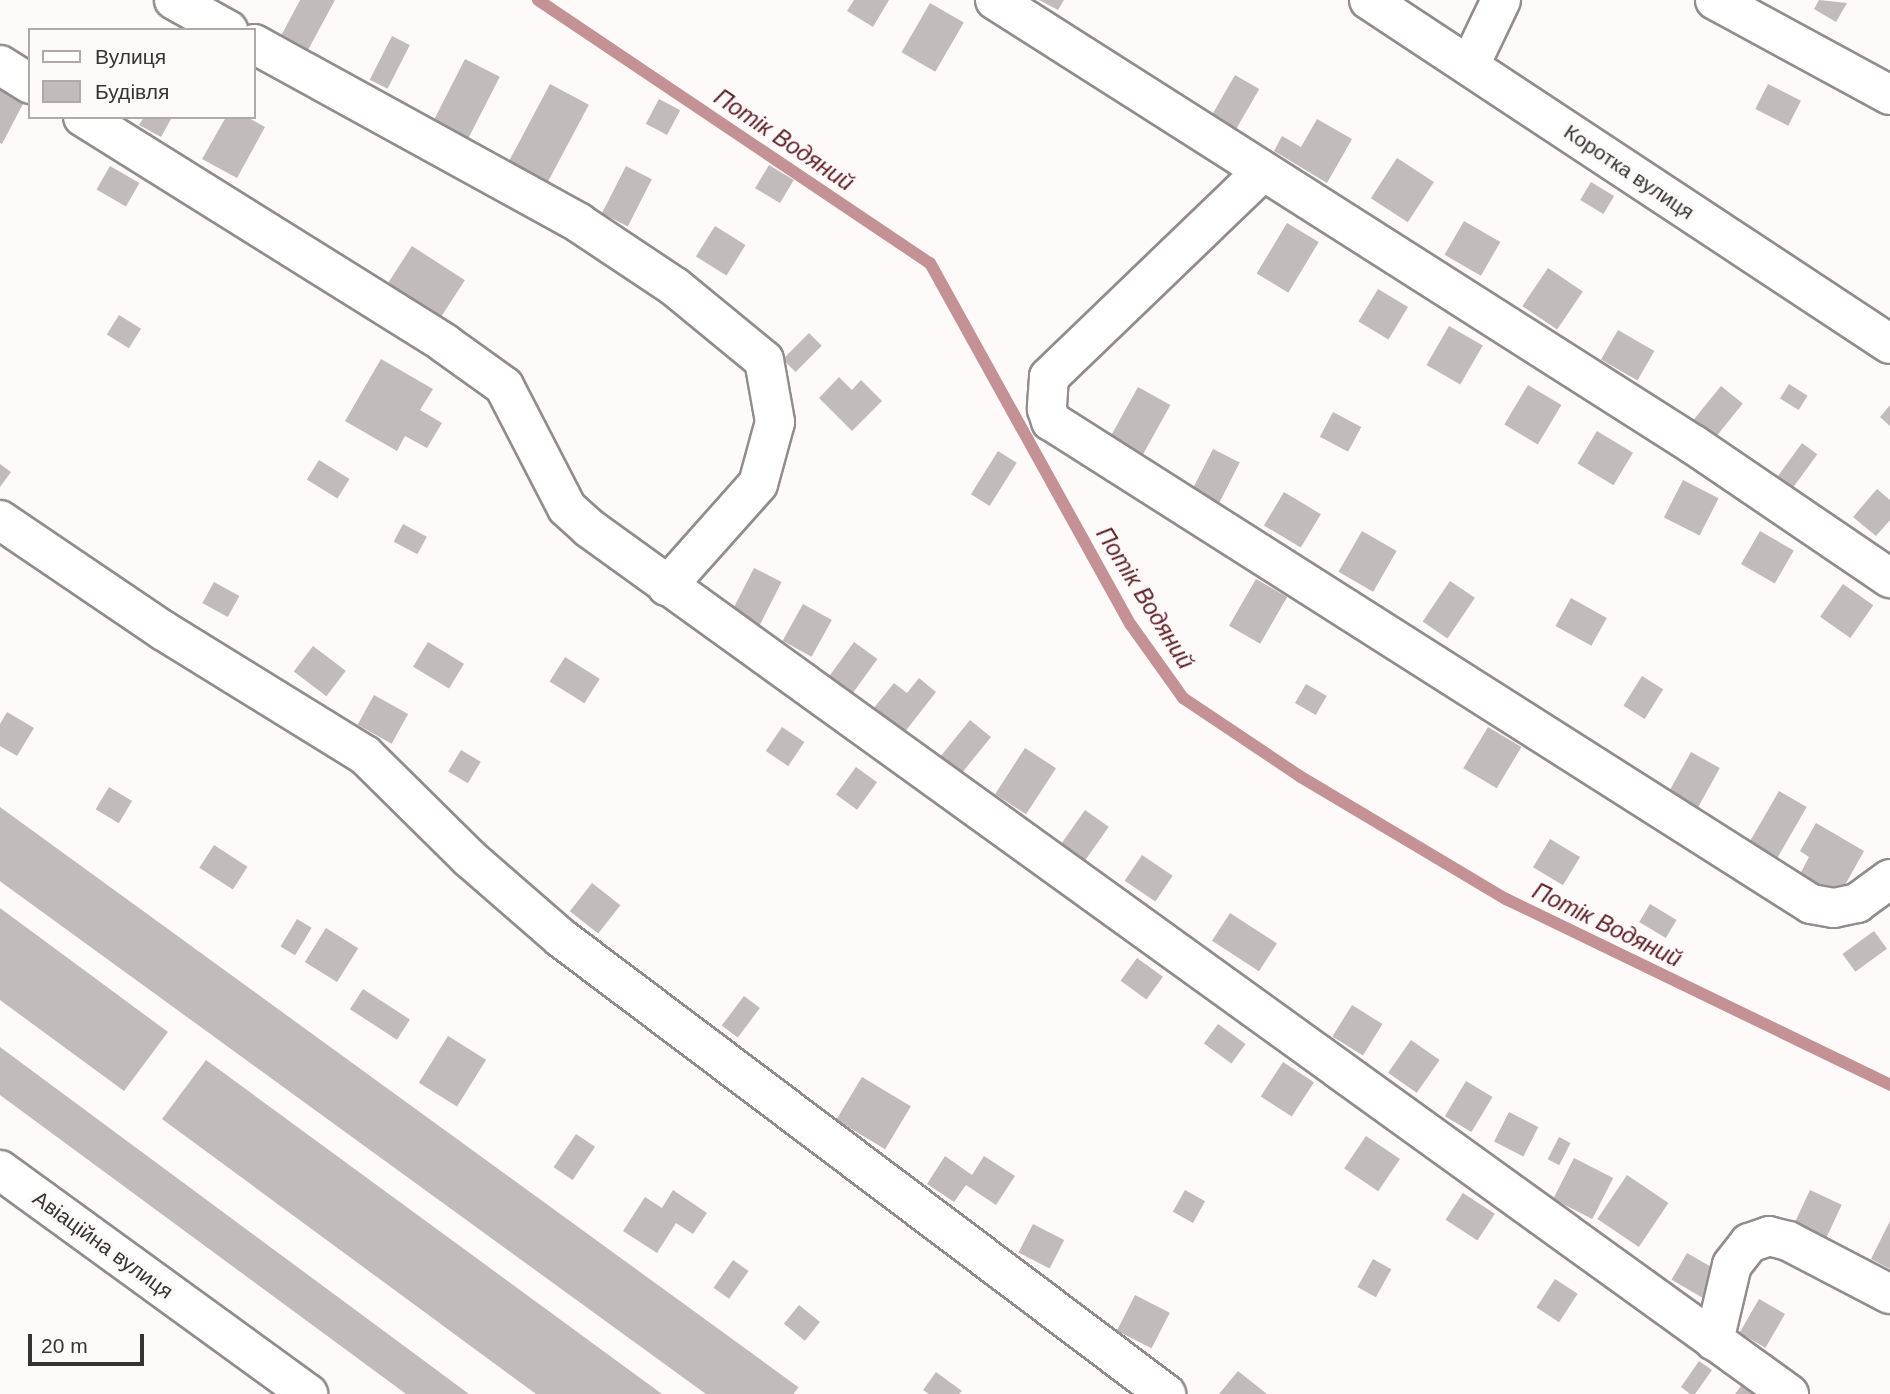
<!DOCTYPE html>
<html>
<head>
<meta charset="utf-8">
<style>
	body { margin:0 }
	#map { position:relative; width:1890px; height:1394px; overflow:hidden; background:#fffafa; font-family:Arial,sans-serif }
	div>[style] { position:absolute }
	.stream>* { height:12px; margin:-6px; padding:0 6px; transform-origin:6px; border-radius:6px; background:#c49295 }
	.building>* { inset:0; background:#c1bbbb; transform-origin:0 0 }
	.roads { filter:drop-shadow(2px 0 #928c8d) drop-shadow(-2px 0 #928c8d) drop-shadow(0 2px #928c8d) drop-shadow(0 -2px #928c8d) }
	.minor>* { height:38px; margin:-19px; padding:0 19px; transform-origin:19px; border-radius:19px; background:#fff }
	span { translate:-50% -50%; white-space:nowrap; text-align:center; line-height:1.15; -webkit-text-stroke:7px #fffafa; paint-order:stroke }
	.street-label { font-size:21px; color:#353333 }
	.water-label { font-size:23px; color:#5e2029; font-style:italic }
	.legend { position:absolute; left:28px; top:28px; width:228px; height:91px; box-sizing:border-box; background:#fffafa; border:2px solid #aeaaaa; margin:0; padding:9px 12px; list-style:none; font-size:21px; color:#353333 }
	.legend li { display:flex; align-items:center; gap:14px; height:35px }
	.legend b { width:35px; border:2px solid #aeaaaa }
	.scale { position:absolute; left:28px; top:1334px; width:116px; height:32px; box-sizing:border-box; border:4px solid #353333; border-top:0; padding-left:9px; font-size:21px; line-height:24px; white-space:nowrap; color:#353333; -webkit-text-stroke:5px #fffafa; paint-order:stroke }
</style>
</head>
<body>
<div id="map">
	<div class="stream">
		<i style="left:538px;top:0;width:472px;rotate:33.9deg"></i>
		<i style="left:930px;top:263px;width:414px;rotate:61deg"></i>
		<i style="left:1131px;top:625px;width:90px;rotate:54.5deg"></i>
		<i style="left:1183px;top:698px;width:142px;rotate:33.8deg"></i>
		<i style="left:1301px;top:777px;width:239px;rotate:30.8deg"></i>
		<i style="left:1506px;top:899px;width:427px;rotate:25.8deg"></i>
	</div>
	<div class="building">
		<i style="clip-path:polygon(300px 0,335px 0,308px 50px,281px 36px)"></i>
		<i style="clip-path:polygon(854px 0,889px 0,873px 27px,847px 11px)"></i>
		<i style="clip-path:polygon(1039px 0,1064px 0,1058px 10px)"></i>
		<i style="clip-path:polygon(1819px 0,1847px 3px,1836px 22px,1814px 9px)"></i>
		<i style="left:930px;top:3px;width:39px;height:57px;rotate:30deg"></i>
		<i style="left:392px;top:36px;width:20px;height:49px;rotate:27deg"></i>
		<i style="left:465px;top:59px;width:39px;height:75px;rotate:27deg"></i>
		<i style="left:1235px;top:75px;width:28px;height:47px;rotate:30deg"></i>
		<i style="left:550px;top:84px;width:44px;height:92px;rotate:28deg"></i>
		<i style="left:1768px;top:84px;width:37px;height:28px;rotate:27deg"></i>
		<i style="clip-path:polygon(0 90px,24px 102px,2px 144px,0 143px)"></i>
		<i style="left:659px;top:99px;width:24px;height:28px;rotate:28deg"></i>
		<i style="clip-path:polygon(144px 117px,172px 117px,161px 137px,139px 125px)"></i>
		<i style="clip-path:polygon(226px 117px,247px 117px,265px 127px,237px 178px,202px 159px)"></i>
		<i style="clip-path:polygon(1317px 119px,1352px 139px,1327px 183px,1274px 151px,1282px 136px,1301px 147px)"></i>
		<i style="left:1397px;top:158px;width:44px;height:48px;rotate:33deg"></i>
		<i style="left:769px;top:165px;width:29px;height:27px;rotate:31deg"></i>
		<i style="left:110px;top:166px;width:34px;height:27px;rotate:30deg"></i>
		<i style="left:626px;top:166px;width:29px;height:53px;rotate:27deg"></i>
		<i style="left:1591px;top:182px;width:27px;height:21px;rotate:31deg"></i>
		<i style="left:1464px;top:221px;width:42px;height:39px;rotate:30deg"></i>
		<i style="left:1287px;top:223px;width:37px;height:59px;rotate:31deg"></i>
		<i style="left:715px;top:226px;width:36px;height:36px;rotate:32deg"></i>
		<i style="left:412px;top:246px;width:63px;height:50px;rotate:33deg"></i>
		<i style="left:1548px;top:268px;width:42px;height:46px;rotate:34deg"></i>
		<i style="left:1378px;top:289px;width:35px;height:38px;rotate:31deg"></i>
		<i style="left:119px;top:315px;width:26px;height:23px;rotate:32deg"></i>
		<i style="left:1449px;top:326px;width:39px;height:45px;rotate:30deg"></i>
		<i style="left:1618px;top:330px;width:42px;height:34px;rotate:30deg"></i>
		<i style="left:809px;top:333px;width:18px;height:37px;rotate:45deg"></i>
		<i style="clip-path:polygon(381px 359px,433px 389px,420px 410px,442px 423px,427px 448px,405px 436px,397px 451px,345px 421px)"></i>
		<i style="clip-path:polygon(839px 377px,852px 390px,861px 380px,882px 401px,852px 431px,819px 398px)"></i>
		<i style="left:1789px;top:384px;width:22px;height:17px;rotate:32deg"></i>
		<i style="left:1528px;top:385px;width:39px;height:46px;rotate:31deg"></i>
		<i style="left:1721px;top:386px;width:28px;height:48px;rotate:39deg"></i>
		<i style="left:1138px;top:387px;width:37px;height:56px;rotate:29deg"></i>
		<i style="clip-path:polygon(1890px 405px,1890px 426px,1880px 417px)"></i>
		<i style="left:1333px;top:412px;width:32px;height:28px;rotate:28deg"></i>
		<i style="left:1597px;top:431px;width:42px;height:38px;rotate:31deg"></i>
		<i style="left:1802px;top:443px;width:19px;height:41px;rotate:36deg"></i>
		<i style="left:1213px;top:449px;width:30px;height:45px;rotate:27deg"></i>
		<i style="left:998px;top:451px;width:22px;height:51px;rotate:32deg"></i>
		<i style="left:319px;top:460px;width:36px;height:23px;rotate:32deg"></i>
		<i style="clip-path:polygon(0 464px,11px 472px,0 487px)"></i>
		<i style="left:1683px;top:480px;width:40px;height:42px;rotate:27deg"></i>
		<i style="clip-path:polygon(1877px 489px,1890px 500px,1890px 520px,1876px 536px,1853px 517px)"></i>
		<i style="left:1284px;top:492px;width:43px;height:39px;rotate:31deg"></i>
		<i style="left:403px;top:524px;width:27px;height:20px;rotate:28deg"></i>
		<i style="left:1362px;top:531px;width:40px;height:47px;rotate:30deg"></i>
		<i style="left:1760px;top:531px;width:39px;height:38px;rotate:30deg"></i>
		<i style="left:754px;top:568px;width:31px;height:50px;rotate:27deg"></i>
		<i style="left:1256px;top:579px;width:36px;height:54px;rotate:30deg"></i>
		<i style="left:1450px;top:581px;width:30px;height:49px;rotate:34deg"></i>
		<i style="left:214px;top:582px;width:29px;height:24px;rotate:29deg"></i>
		<i style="left:1843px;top:584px;width:37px;height:40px;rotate:35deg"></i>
		<i style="left:1571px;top:598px;width:41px;height:32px;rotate:29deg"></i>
		<i style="left:803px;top:604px;width:33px;height:42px;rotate:29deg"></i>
		<i style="left:428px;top:642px;width:42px;height:29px;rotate:31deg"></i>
		<i style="left:854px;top:642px;width:29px;height:45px;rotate:36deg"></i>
		<i style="left:313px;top:646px;width:41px;height:32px;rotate:37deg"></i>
		<i style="left:565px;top:657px;width:41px;height:29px;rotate:32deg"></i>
		<i style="left:1642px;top:676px;width:25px;height:35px;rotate:32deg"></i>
		<i style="clip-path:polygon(919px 678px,936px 692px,904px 733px,873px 709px,894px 683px,907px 693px)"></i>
		<i style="left:1306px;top:684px;width:24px;height:22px;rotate:30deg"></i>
		<i style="left:374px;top:695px;width:39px;height:34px;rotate:29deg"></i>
		<i style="clip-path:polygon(7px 712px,34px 728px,17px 756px,0 746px,0 724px)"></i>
		<i style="left:970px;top:720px;width:27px;height:48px;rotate:39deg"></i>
		<i style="left:782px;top:727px;width:27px;height:29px;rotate:34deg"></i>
		<i style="left:1488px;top:727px;width:39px;height:48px;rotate:31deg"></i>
		<i style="left:1025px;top:748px;width:37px;height:55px;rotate:33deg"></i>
		<i style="left:461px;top:750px;width:23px;height:25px;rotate:31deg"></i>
		<i style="left:1691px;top:752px;width:33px;height:51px;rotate:29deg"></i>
		<i style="left:856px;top:767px;width:26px;height:34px;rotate:36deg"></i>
		<i style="left:109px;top:787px;width:27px;height:26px;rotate:31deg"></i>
		<i style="left:1779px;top:791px;width:32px;height:66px;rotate:30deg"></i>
		<i style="left:0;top:807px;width:987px;height:60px;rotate:36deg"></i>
		<i style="left:1085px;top:810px;width:29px;height:44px;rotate:35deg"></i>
		<i style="clip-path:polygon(1816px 823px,1864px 851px,1835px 903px,1797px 880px,1809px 857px,1800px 851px)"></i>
		<i style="left:1550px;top:839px;width:35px;height:33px;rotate:31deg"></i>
		<i style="left:214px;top:845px;width:40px;height:27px;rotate:33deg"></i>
		<i style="left:1142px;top:855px;width:37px;height:31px;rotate:34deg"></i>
		<i style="left:592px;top:883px;width:36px;height:36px;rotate:38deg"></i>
		<i style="left:1650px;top:904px;width:31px;height:21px;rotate:31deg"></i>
		<i style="clip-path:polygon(0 908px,168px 1032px,124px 1091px,0 1000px)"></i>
		<i style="left:1230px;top:913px;width:56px;height:33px;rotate:33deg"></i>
		<i style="left:297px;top:919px;width:17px;height:32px;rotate:31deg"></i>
		<i style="left:326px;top:928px;width:38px;height:40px;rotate:32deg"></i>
		<i style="left:1874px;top:931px;width:22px;height:39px;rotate:54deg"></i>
		<i style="left:1137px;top:958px;width:32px;height:28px;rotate:36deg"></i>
		<i style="left:363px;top:989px;width:56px;height:24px;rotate:33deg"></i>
		<i style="left:744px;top:996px;width:20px;height:37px;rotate:37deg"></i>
		<i style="left:1352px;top:1005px;width:36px;height:37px;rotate:32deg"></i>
		<i style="left:1218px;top:1024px;width:34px;height:24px;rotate:36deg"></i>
		<i style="left:448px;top:1036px;width:45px;height:55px;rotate:32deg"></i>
		<i style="left:1411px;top:1040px;width:35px;height:40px;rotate:35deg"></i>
		<i style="clip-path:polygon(0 1047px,469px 1394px,406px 1394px,0 1095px)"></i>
		<i style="clip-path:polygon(206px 1060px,662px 1394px,536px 1394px,162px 1119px)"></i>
		<i style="left:1283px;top:1062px;width:37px;height:41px;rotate:33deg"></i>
		<i style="left:862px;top:1077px;width:57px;height:50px;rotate:31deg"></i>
		<i style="left:1466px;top:1081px;width:31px;height:41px;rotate:31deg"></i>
		<i style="left:1509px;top:1112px;width:33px;height:33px;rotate:27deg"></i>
		<i style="left:576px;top:1134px;width:23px;height:40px;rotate:34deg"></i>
		<i style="left:1366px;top:1136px;width:41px;height:39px;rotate:34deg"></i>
		<i style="left:1559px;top:1137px;width:13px;height:25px;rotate:27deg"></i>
		<i style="clip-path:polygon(945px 1156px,972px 1175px,984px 1156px,1015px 1176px,996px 1205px,966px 1185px,954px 1202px,927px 1184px)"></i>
		<i style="left:1574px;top:1158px;width:44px;height:46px;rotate:27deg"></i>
		<i style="left:1627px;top:1175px;width:50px;height:53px;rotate:34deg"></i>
		<i style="clip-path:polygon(673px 1190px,707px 1213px,693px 1234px,676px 1223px,657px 1253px,623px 1231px,645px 1197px,662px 1208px)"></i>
		<i style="left:1185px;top:1190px;width:23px;height:25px;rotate:29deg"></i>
		<i style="left:1810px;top:1190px;width:35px;height:37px;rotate:25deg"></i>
		<i style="left:1463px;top:1193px;width:38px;height:32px;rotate:33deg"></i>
		<i style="clip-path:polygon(1890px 1221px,1890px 1269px,1871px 1259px)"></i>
		<i style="left:1033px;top:1224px;width:35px;height:32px;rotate:27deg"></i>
		<i style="left:1687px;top:1253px;width:39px;height:31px;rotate:30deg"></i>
		<i style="left:1373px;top:1259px;width:21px;height:32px;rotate:29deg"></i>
		<i style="left:733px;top:1260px;width:19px;height:34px;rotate:35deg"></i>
		<i style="left:1555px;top:1279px;width:27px;height:34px;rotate:33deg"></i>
		<i style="left:1135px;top:1295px;width:39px;height:40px;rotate:27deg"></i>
		<i style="left:1759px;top:1299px;width:30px;height:39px;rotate:30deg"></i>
		<i style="left:799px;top:1305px;width:27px;height:24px;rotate:39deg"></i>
		<i style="clip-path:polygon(1699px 1361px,1712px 1370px,1695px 1394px,1690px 1394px,1681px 1387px)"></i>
		<i style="clip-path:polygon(1238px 1371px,1267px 1394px,1219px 1394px)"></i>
		<i style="clip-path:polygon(936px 1372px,962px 1391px,959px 1394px,929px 1394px,923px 1390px)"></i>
		<i style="clip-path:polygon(1744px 1382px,1762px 1394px,1735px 1394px)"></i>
	</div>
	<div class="roads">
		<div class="minor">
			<i style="left:174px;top:0;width:62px;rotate:29.1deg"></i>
			<i style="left:995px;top:0;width:829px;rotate:32.48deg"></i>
			<i style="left:1694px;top:445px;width:237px;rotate:34.2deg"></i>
			<i style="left:1369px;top:0;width:624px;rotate:33.44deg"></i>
			<i style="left:1715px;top:0;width:199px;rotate:28.5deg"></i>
			<i style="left:254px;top:44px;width:371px;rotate:28.8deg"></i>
			<i style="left:579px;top:223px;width:115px;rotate:33.7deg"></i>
			<i style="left:675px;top:287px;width:115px;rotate:39.4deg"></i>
			<i style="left:764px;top:360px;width:63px;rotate:79.9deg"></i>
			<i style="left:775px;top:422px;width:64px;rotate:105.3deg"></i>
			<i style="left:758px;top:484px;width:137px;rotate:131.7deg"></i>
			<i style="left:0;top:65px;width:36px;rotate:32deg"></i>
			<i style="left:1470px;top:65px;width:72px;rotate:-64.5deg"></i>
			<i style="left:83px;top:117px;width:426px;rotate:32deg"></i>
			<i style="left:444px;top:343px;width:74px;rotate:35.6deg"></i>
			<i style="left:504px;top:386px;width:137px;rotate:62.7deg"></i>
			<i style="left:567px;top:508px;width:30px;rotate:42deg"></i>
			<i style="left:589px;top:528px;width:1480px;rotate:35.82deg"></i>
			<i style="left:1263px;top:171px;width:297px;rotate:136.1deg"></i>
			<i style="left:1049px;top:377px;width:32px;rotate:94deg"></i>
			<i style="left:1047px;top:409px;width:13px;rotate:72deg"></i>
			<i style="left:1051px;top:421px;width:900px;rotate:32.44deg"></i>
			<i style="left:1811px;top:904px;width:23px;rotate:10deg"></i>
			<i style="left:1834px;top:908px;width:24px;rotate:-12deg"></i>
			<i style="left:1857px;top:903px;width:41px;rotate:-36deg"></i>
			<i style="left:0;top:520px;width:198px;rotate:34.1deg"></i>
			<i style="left:164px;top:631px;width:236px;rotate:31.7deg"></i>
			<i style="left:365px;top:755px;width:146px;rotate:44.7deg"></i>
			<i style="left:469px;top:858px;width:122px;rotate:41deg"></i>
			<i style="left:561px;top:938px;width:758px;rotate:37.01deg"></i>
			<i style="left:0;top:1170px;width:381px;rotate:36deg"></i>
			<i style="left:1714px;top:1341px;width:78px;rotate:-76.7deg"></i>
			<i style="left:1732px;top:1265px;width:28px;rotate:-52deg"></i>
			<i style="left:1749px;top:1243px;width:21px;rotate:-19deg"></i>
			<i style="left:1769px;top:1236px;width:20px;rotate:15deg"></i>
			<i style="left:1788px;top:1241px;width:115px;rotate:27.5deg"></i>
		</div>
	</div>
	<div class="street-label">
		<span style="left:1629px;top:172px;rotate:34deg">Коротка вулиця</span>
		<span style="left:103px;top:1245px;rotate:36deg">Авіаційна вулиця</span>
	</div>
	<div class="water-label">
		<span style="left:784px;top:140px;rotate:34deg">Потік Водяний</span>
		<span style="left:1145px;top:598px;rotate:58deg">Потік Водяний</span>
		<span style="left:1607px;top:925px;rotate:26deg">Потік Водяний</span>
	</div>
	<ul class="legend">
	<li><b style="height:9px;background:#fff"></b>Вулиця</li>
	<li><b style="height:19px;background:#c1bbbb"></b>Будівля</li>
	</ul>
	<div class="scale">20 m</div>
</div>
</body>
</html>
